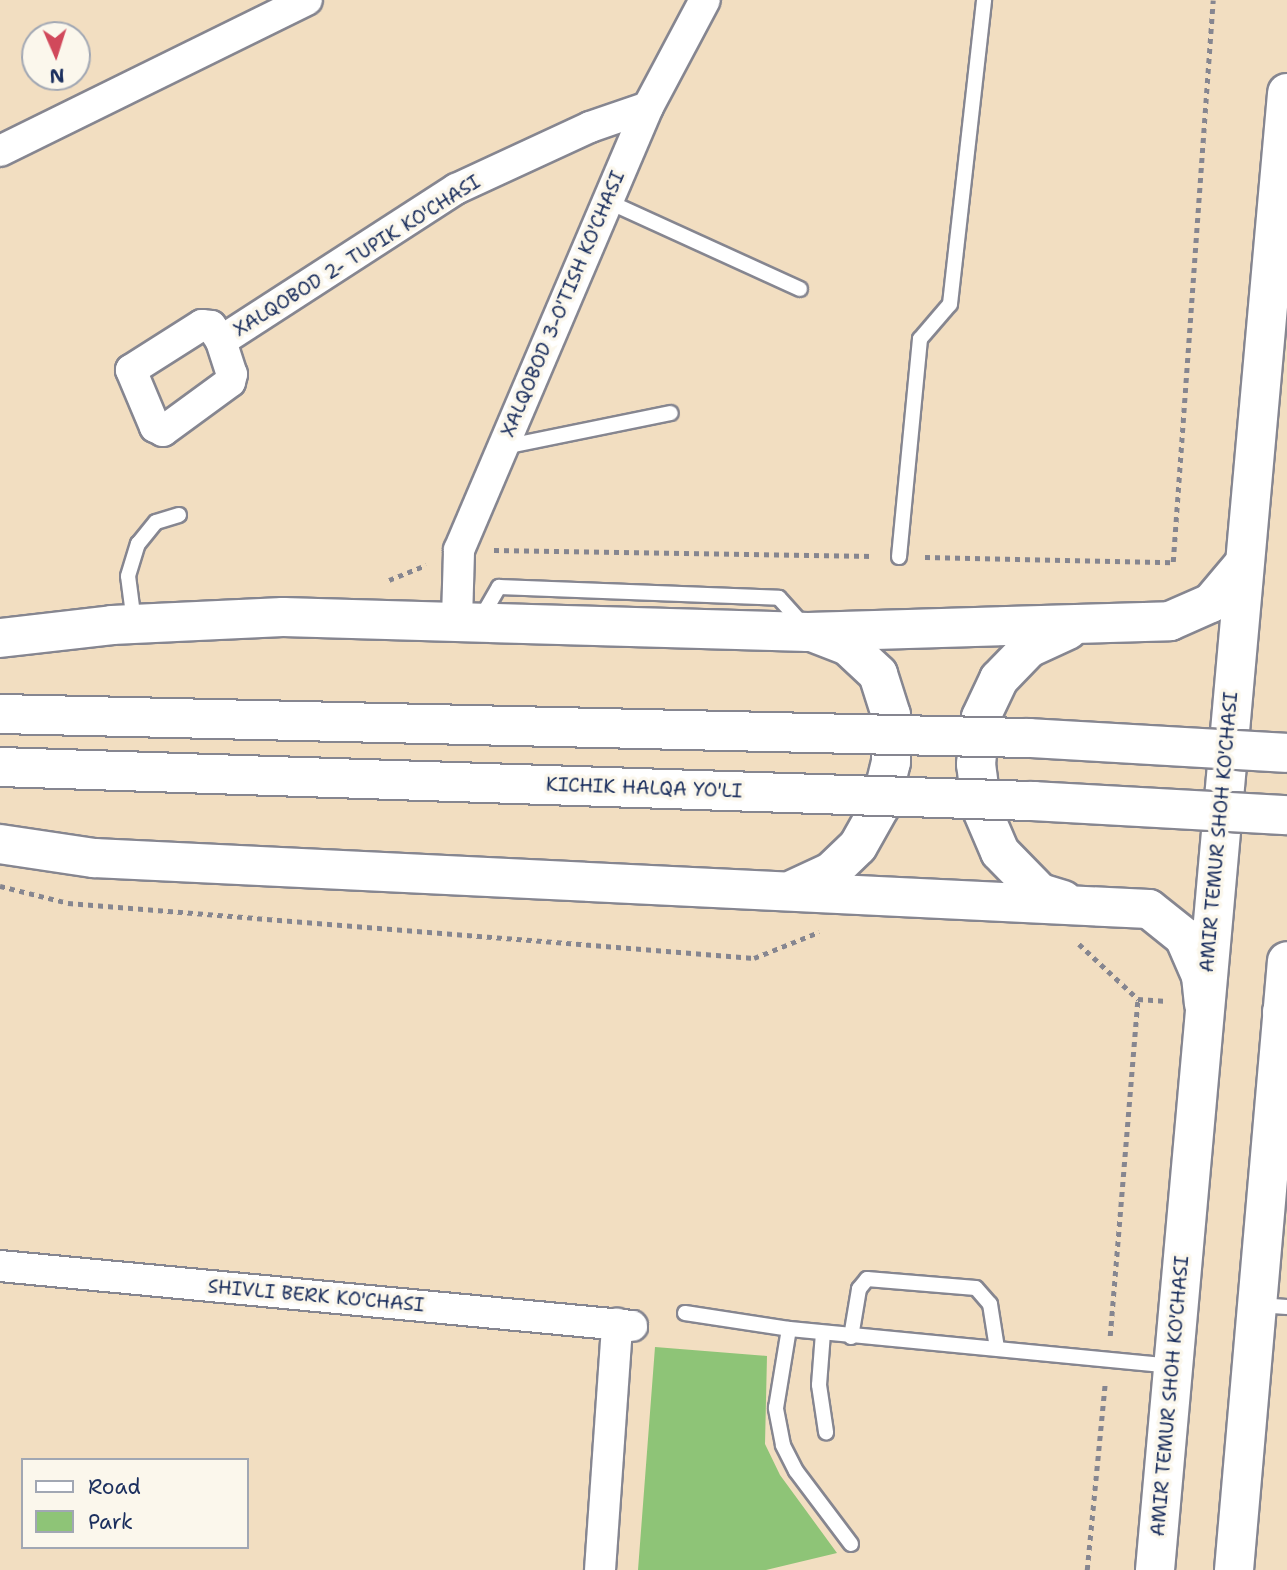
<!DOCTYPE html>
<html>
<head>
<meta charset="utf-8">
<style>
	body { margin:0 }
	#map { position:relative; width:1287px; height:1570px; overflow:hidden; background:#f2dec1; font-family:"Shantell Sans",sans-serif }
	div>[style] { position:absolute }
	.green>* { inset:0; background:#8ec477 }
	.path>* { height:4.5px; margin-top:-2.25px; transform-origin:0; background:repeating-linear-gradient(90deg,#868690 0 5px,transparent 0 10px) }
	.roads { filter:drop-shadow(2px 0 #868690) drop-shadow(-2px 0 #868690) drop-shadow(0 2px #868690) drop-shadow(0 -2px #868690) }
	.service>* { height:14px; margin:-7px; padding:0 7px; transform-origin:7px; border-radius:7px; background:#fff }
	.minor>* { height:30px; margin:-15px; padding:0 15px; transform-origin:15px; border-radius:15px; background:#fff }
	.primary>* { height:38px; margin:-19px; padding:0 19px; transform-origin:19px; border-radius:19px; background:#fff }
	.trunk>* { height:38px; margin:-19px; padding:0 19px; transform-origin:19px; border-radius:19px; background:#fff }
	.bridges { filter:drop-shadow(2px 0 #868690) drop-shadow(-2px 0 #868690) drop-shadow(0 2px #868690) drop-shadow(0 -2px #868690) }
	.trunk-bridge>* { height:38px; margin:-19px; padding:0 19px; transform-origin:19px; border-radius:19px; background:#fff }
	span { translate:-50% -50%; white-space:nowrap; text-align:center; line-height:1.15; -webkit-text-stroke:7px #fbf7ec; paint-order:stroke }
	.street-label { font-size:19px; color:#1b2f5e }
	.legend { position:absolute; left:21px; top:1458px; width:228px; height:91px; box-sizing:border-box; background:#fbf7ec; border:2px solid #a1a7b3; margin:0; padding:9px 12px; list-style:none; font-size:21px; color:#1b2f5e }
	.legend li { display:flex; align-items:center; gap:14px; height:35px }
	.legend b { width:35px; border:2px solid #a1a7b3 }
	.north { position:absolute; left:21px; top:21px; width:70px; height:70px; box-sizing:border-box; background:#fbf7ec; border:2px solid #a1a7b3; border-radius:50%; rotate:177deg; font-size:19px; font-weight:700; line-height:28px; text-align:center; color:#1b2f5e }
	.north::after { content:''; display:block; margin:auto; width:24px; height:32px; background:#d1495b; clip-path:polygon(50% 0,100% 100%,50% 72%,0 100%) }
</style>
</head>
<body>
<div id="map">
	<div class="green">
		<i style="clip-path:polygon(655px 1347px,767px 1356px,765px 1444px,780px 1475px,837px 1553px,766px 1570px,638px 1570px)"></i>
	</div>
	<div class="path">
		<i style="left:494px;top:550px;width:380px;rotate:0.9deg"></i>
		<i style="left:925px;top:557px;width:248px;rotate:1.2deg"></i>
		<i style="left:1173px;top:562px;width:563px;rotate:-85.93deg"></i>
		<i style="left:389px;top:580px;width:40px;rotate:-22deg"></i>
		<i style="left:0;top:886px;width:70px;rotate:14deg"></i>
		<i style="left:68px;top:903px;width:688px;rotate:4.58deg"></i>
		<i style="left:754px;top:958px;width:70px;rotate:-21.8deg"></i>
		<i style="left:1079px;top:944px;width:81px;rotate:43deg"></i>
		<i style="left:1138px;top:999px;width:29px;rotate:4deg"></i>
		<i style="left:1110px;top:1336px;width:338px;rotate:-85.3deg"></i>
		<i style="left:1087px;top:1570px;width:188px;rotate:-84.5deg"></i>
	</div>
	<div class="roads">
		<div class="service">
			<i style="left:607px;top:201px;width:212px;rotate:24.5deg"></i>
			<i style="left:504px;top:447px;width:170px;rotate:-11.5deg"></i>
			<i style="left:899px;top:557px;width:219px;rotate:-84.5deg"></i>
			<i style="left:920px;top:339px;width:46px;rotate:-49.4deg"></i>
			<i style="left:950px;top:304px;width:306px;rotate:-83.6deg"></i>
			<i style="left:481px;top:618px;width:36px;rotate:-60deg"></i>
			<i style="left:499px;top:587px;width:280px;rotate:2.2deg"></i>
			<i style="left:779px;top:598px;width:38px;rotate:48deg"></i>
			<i style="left:134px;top:622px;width:46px;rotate:-97.4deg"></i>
			<i style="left:128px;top:576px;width:34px;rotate:-73deg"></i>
			<i style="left:138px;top:544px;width:28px;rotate:-51deg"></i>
			<i style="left:156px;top:522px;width:24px;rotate:-17deg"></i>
			<i style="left:1258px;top:1305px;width:29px;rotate:4deg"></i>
			<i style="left:685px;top:1313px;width:105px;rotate:8.7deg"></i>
			<i style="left:823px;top:1333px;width:52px;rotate:94.4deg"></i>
			<i style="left:819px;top:1385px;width:48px;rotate:81.5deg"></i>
			<i style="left:851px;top:1337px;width:49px;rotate:-80.5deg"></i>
			<i style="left:859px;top:1289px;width:13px;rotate:-51deg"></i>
			<i style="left:867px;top:1279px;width:109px;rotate:4.7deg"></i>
			<i style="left:976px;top:1288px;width:21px;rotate:49deg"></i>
			<i style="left:990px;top:1304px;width:45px;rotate:81deg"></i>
			<i style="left:851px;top:1544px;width:91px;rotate:-127deg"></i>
			<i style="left:796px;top:1471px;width:29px;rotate:-117deg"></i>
			<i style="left:783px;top:1445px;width:38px;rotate:-101deg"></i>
			<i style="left:776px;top:1408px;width:80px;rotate:-80.7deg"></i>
			<i style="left:789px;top:1329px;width:384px;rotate:5.5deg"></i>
		</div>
		<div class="minor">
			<i style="left:0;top:151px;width:342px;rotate:-26.2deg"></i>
			<i style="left:202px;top:325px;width:9px;rotate:6deg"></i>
			<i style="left:211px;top:326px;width:18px;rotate:56deg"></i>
			<i style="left:221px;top:341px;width:35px;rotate:72deg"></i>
			<i style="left:232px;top:374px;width:8px;rotate:104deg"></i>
			<i style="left:230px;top:382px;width:83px;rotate:143.8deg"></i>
			<i style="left:163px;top:431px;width:9px;rotate:-153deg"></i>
			<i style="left:155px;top:427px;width:62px;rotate:-112.8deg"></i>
			<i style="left:131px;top:370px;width:84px;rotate:-32.4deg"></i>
			<i style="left:221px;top:341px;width:280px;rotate:-32.9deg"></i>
			<i style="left:456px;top:189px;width:148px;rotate:-24.8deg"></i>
			<i style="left:590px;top:127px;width:61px;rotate:-19deg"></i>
			<i style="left:457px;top:619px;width:69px;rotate:-88.3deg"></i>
			<i style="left:459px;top:550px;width:482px;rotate:-66.9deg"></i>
			<i style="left:648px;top:107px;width:121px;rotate:-62deg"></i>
			<i style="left:0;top:1266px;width:635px;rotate:5.42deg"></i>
			<i style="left:600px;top:1570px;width:247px;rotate:-86deg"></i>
		</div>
		<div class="primary">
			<i style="left:1155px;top:1570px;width:1483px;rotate:-84.89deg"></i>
			<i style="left:1234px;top:1570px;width:611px;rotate:-85.03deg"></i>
		</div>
		<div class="trunk">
			<i style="left:0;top:638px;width:113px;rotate:-6.6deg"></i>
			<i style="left:112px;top:625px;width:171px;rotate:-2.7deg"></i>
			<i style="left:283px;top:617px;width:525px;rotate:1.64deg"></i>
			<i style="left:808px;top:632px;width:362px;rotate:-1.7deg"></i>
			<i style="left:1170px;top:621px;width:45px;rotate:-23.7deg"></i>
			<i style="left:1211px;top:603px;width:50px;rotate:-49.9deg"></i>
			<i style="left:0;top:844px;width:95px;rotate:8.5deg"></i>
			<i style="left:94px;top:858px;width:1056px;rotate:2.77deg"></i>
			<i style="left:1149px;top:909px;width:45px;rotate:38.7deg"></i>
			<i style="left:1184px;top:937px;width:43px;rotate:66.4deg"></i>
			<i style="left:1201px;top:976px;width:28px;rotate:84deg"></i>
			<i style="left:794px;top:889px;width:41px;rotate:-24.7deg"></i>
			<i style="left:831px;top:872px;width:37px;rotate:-44deg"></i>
			<i style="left:858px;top:846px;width:45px;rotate:-60.6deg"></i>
			<i style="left:880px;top:807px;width:46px;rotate:-76.3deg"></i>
			<i style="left:891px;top:762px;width:47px;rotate:-90deg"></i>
			<i style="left:891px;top:715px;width:43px;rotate:-107.6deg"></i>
			<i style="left:878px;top:674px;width:41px;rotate:-137deg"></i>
			<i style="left:848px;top:646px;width:36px;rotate:-159deg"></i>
			<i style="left:1063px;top:900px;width:24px;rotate:-163deg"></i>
			<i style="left:1040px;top:893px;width:57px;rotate:-134.3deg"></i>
			<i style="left:1000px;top:852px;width:46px;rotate:-113.2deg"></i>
			<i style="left:982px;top:810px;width:46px;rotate:-97.4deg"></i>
			<i style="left:976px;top:764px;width:47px;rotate:-83.9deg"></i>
			<i style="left:981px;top:717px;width:42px;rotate:-64.7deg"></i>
			<i style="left:999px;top:679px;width:43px;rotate:-45.9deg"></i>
			<i style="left:1029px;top:648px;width:43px;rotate:-24.8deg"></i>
			<i style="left:1282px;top:1012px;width:11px;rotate:-63deg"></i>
		</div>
	</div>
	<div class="bridges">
		<div class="trunk-bridge">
			<i style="left:0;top:714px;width:1029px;rotate:1.34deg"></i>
			<i style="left:1029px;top:738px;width:258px;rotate:3.3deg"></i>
			<i style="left:0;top:767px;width:1034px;rotate:1.89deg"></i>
			<i style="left:1033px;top:801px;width:254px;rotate:3.2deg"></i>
		</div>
	</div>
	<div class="street-label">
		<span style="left:357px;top:256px;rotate:-32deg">XALQOBOD 2- TUPIK KO'CHASI</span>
		<span style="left:563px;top:304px;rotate:-67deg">XALQOBOD 3-O'TISH KO'CHASI</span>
		<span style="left:644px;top:788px;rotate:2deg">KICHIK HALQA YO'LI</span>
		<span style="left:1219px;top:832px;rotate:-85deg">AMIR TEMUR SHOH KO'CHASI</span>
		<span style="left:316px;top:1296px;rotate:5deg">SHIVLI BERK KO'CHASI</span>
		<span style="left:1170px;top:1396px;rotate:-85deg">AMIR TEMUR SHOH KO'CHASI</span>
	</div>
	<ul class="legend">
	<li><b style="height:9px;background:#fff"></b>Road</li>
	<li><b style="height:19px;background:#8ec477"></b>Park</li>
	</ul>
	<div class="north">N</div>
</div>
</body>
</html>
